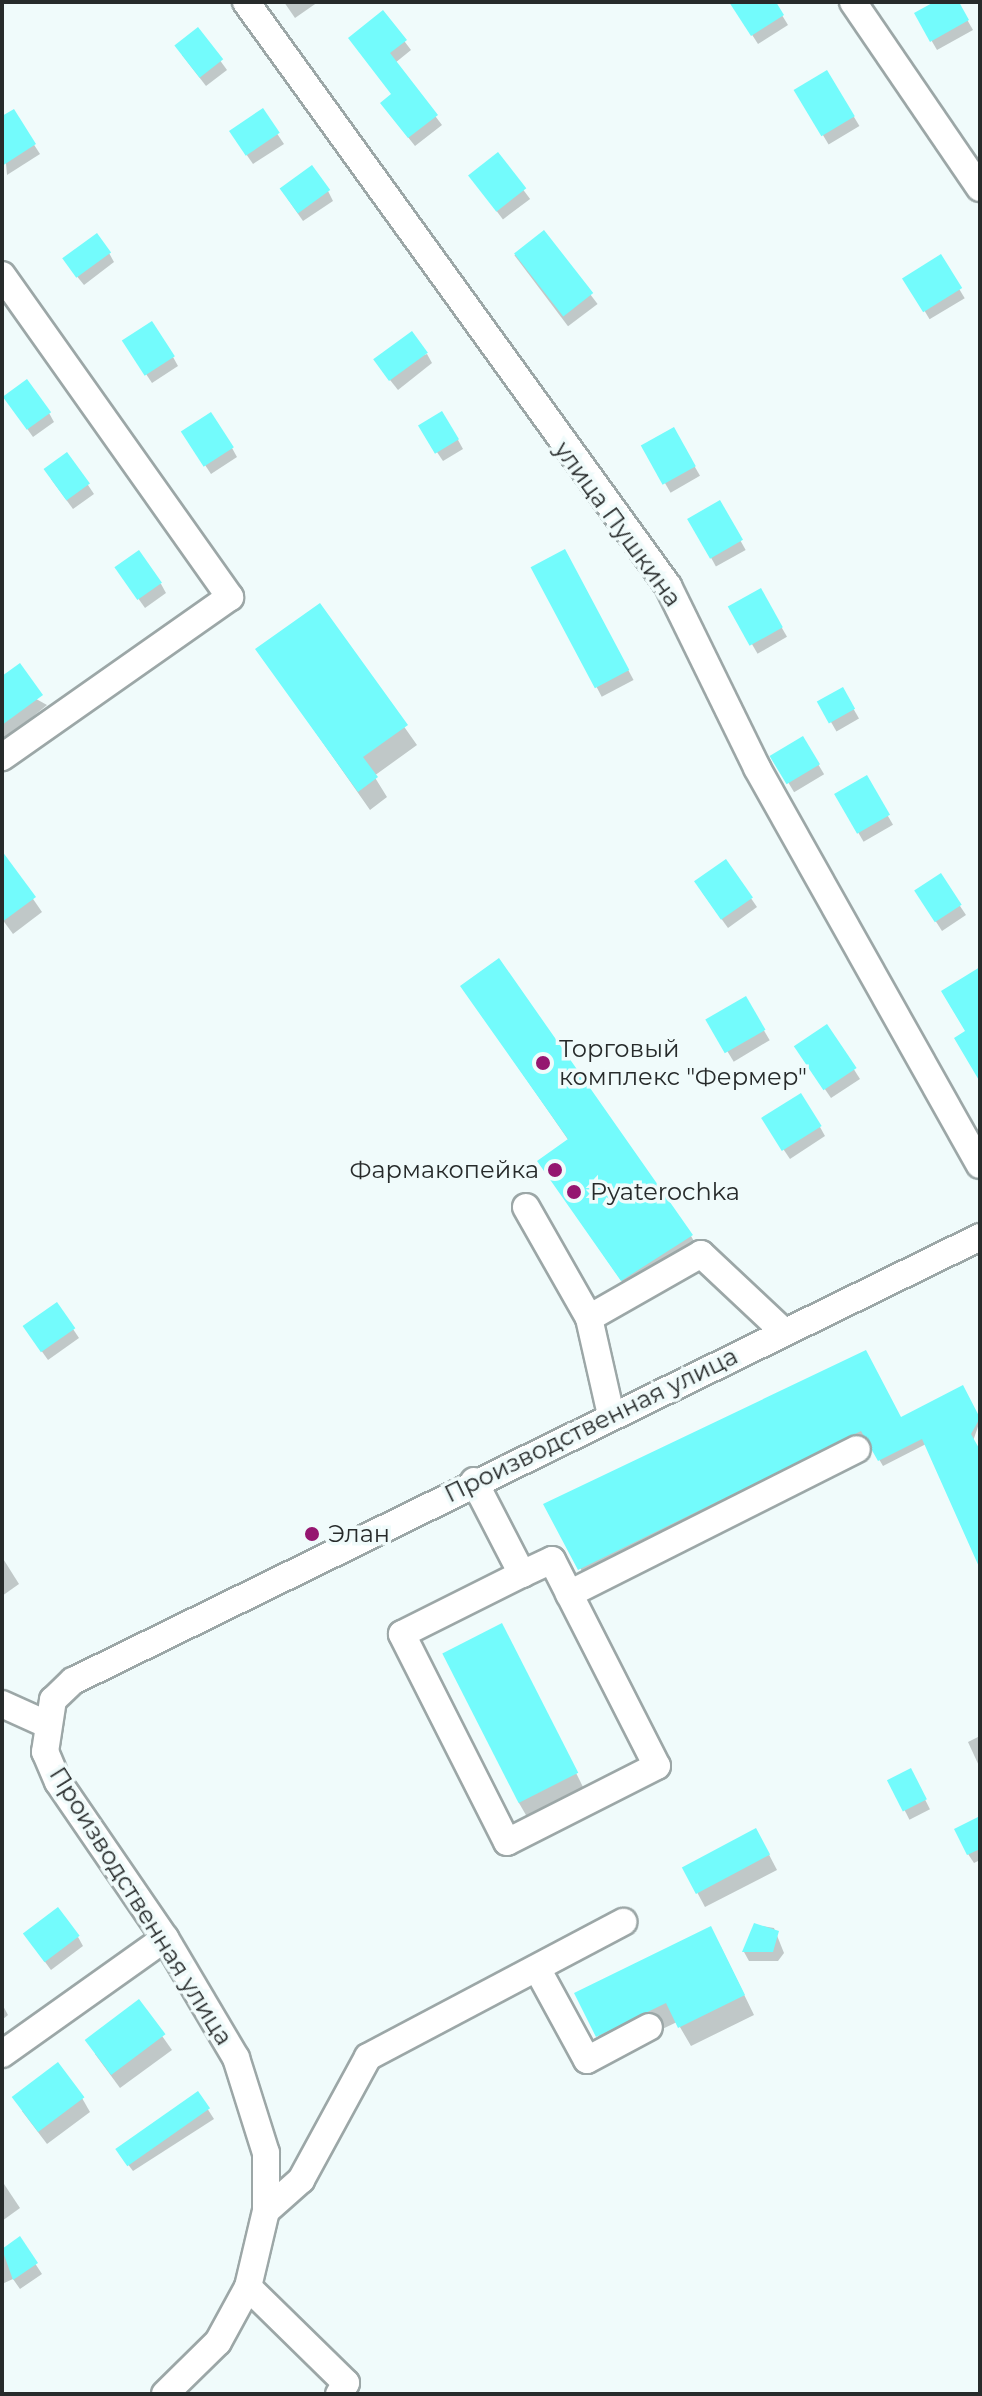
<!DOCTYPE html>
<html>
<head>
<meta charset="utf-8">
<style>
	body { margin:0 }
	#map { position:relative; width:982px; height:2396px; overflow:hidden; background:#f0fbfb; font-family:Montserrat,sans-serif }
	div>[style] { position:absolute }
	.shadow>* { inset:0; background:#0003; transform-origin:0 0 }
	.building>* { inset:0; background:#73fbfc; transform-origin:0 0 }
	.roads { filter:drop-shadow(2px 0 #9ca7a7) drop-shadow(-2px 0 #9ca7a7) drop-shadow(0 2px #9ca7a7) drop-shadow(0 -2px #9ca7a7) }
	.minor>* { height:26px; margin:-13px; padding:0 13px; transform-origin:13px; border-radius:13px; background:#fff }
	.dots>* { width:22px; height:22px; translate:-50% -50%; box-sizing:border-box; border:4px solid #f0fbfb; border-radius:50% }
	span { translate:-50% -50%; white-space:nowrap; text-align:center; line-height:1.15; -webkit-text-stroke:7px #f0fbfb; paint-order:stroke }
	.street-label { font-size:24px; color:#272b2b }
	.poi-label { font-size:24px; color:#272b2b }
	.left { translate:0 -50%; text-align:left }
	.right { translate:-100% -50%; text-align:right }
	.frame { position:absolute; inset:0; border:4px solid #272b2b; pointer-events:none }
</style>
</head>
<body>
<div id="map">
	<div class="shadow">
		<i style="clip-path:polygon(284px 2px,318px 2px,295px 18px)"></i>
		<i style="clip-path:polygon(731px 2px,774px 2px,788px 25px,758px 44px)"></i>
		<i style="clip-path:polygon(938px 2px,957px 2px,973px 30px,937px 50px,916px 14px)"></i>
		<i style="clip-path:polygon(383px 13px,411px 50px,395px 63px,442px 125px,415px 146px,388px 112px,393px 95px,350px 39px)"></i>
		<i style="clip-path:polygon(198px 30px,227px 70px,206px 86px,182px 55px)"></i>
		<i style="left:827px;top:72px;width:63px;height:36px;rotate:59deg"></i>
		<i style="clip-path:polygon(262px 111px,284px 144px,253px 164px,237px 141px)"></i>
		<i style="clip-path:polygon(13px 112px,40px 154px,7px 175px,2px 119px)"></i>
		<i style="left:497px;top:155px;width:55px;height:34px;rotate:53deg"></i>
		<i style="clip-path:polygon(328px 191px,333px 201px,303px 221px,287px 198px)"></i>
		<i style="left:544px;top:233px;width:89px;height:37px;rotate:53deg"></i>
		<i style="clip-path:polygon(109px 253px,114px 262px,84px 285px,71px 269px)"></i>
		<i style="left:940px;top:257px;width:48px;height:41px;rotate:59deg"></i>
		<i style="clip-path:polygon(130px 350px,173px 357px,178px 366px,152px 383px)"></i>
		<i style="clip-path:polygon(427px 354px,432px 363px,398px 390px,382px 370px)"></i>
		<i style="clip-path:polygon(11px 406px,49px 413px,54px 422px,33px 437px)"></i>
		<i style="left:673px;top:429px;width:54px;height:34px;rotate:60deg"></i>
		<i style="clip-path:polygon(426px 436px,458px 440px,463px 449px,443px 461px)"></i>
		<i style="clip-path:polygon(189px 441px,232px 448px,237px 457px,211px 474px)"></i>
		<i style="clip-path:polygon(51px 479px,88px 485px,94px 494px,73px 509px)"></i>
		<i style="left:719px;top:502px;width:55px;height:34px;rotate:61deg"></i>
		<i style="left:565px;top:551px;width:146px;height:36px;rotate:62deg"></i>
		<i style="clip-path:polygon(123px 577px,161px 584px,166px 593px,145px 608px)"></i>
		<i style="left:760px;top:590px;width:54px;height:34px;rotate:60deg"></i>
		<i style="clip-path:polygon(319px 606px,417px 745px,374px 776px,387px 797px,370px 810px,258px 650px)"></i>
		<i style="clip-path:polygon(2px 680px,47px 705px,2px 742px)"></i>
		<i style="left:842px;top:689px;width:34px;height:26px;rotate:60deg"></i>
		<i style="left:803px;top:739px;width:41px;height:35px;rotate:59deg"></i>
		<i style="left:866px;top:778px;width:54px;height:34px;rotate:60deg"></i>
		<i style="clip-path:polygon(2px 854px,42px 912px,13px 934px,2px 919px)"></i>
		<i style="clip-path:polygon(726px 862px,757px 907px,728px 928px,702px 892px)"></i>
		<i style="clip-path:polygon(922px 900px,960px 906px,966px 915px,942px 931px)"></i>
		<i style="clip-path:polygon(462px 986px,691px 1236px,702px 1255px,634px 1299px,539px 1162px,569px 1141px)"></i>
		<i style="left:745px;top:999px;width:48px;height:42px;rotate:59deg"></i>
		<i style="clip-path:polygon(827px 1027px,860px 1079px,831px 1098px,802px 1056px)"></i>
		<i style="clip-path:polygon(820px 1127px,825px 1136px,790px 1159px,769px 1128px)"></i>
		<i style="clip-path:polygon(57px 1305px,79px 1338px,48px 1360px,31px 1336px)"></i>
		<i style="clip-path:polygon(962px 1387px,980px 1421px,973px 1441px,980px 1452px,980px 1563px,926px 1444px,883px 1466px,866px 1437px,584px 1575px,546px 1505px,900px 1419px)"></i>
		<i style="clip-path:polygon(2px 1557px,19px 1584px,2px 1596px)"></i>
		<i style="clip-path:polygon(512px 1644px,586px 1793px,530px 1822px,519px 1803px)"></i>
		<i style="clip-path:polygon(980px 1736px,980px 1768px,968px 1742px)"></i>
		<i style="left:910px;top:1770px;width:44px;height:23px;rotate:63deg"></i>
		<i style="clip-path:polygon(980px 1818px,980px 1860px,974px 1863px,968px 1854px)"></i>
		<i style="clip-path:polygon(764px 1845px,777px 1870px,705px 1907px,684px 1868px)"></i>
		<i style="clip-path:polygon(755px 1925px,774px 1928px,784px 1953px,778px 1961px,749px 1961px,744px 1952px)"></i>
		<i style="clip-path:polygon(78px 1937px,83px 1946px,51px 1970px,31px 1943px)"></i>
		<i style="clip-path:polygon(721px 1947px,754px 2015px,691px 2046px,677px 2022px,608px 2055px,598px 2036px)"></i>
		<i style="clip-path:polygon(138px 2002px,172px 2050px,120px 2088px,95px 2054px)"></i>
		<i style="clip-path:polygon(2px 2004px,8px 2015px,2px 2020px)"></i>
		<i style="clip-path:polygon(198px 2094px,214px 2119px,133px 2171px,121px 2155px)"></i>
		<i style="clip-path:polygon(82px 2098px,90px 2112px,47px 2144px,22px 2111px)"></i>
		<i style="clip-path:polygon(2px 2181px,20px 2208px,2px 2221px)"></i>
		<i style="clip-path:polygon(19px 2239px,42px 2274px,20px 2289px,13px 2279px,2px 2284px,2px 2251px)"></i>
	</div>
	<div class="building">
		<i style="clip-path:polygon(729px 2px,776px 2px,784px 15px,751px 36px)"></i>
		<i style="clip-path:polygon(934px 2px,959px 2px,969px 20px,930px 42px,914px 13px)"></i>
		<i style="clip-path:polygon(383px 10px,407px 40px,390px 53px,438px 115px,408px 138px,380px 103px,391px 94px,348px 38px)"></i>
		<i style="left:198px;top:27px;width:41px;height:30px;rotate:52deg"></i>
		<i style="left:827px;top:70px;width:54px;height:39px;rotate:59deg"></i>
		<i style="left:263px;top:108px;width:30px;height:41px;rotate:56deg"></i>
		<i style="clip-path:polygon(14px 109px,36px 144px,2px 166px,2px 116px)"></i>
		<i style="left:498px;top:152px;width:46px;height:38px;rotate:52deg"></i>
		<i style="left:312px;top:165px;width:31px;height:40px;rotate:54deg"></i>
		<i style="left:544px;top:230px;width:80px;height:38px;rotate:52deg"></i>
		<i style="left:97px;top:233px;width:24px;height:43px;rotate:54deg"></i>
		<i style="left:941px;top:254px;width:40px;height:46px;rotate:58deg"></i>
		<i style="left:152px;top:321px;width:42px;height:36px;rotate:57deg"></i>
		<i style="left:412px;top:331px;width:27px;height:48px;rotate:54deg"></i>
		<i style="left:27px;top:379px;width:41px;height:30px;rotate:54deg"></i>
		<i style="left:442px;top:411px;width:33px;height:28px;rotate:59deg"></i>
		<i style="left:211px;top:412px;width:42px;height:36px;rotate:57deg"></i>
		<i style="left:674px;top:427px;width:45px;height:38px;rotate:61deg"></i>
		<i style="left:67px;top:452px;width:39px;height:29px;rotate:54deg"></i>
		<i style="left:720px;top:500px;width:46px;height:38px;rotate:60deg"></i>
		<i style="left:565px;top:549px;width:137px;height:39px;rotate:62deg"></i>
		<i style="left:139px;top:550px;width:40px;height:30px;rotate:55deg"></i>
		<i style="left:761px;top:588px;width:45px;height:38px;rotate:61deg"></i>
		<i style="clip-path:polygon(320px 603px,408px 725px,363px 757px,378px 777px,358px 792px,255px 649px)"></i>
		<i style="clip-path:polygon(20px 663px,43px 695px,2px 725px,2px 676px)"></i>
		<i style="left:843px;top:687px;width:25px;height:30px;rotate:61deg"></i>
		<i style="left:803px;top:736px;width:33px;height:39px;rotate:59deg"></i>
		<i style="left:867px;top:775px;width:46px;height:38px;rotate:60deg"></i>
		<i style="clip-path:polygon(2px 851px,36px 897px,2px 922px)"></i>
		<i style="left:726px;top:859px;width:47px;height:39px;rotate:55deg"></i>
		<i style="left:941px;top:873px;width:38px;height:32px;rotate:57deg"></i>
		<i style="clip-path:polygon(499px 958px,693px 1235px,621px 1281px,537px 1161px,568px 1139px,460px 986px)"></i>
		<i style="clip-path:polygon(980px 967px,980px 1082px,954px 1038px,965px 1031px,941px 991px)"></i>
		<i style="left:746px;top:996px;width:39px;height:47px;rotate:60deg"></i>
		<i style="left:827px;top:1024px;width:53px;height:40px;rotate:56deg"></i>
		<i style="left:801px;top:1093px;width:39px;height:47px;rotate:58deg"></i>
		<i style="left:57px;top:1302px;width:32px;height:42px;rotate:55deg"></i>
		<i style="clip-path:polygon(866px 1350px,901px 1417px,963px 1385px,980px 1418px,971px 1434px,980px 1450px,980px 1569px,922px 1439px,878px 1461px,861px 1431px,578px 1570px,543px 1504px)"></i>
		<i style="left:502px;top:1623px;width:168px;height:67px;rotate:63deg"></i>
		<i style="left:911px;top:1768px;width:35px;height:27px;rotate:63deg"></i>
		<i style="clip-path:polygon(980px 1816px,980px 1849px,967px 1855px,954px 1829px)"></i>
		<i style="left:756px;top:1828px;width:30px;height:84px;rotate:62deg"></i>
		<i style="left:58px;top:1907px;width:36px;height:44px;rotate:53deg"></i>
		<i style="clip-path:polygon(754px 1923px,779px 1931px,773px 1952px,742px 1952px)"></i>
		<i style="clip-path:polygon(711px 1926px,745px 1995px,678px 2028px,666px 2003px,596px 2037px,574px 1993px)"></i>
		<i style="left:139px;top:1999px;width:44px;height:68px;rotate:53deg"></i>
		<i style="left:58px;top:2062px;width:44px;height:58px;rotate:53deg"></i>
		<i style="left:198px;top:2091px;width:21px;height:101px;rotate:55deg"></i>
		<i style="clip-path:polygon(20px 2236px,38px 2263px,13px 2280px,2px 2249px)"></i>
	</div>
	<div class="roads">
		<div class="minor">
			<i style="left:246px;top:2px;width:721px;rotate:54.15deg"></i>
			<i style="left:668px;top:586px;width:203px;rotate:63.9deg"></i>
			<i style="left:757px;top:768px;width:455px;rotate:60.7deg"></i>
			<i style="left:853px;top:2px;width:225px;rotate:55.7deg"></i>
			<i style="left:2px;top:275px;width:395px;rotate:54.7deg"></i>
			<i style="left:230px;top:597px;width:279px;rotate:144.9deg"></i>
			<i style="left:526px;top:1207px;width:128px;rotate:60.4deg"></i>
			<i style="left:589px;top:1318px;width:99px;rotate:77.2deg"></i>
			<i style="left:589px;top:1318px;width:129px;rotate:-29.7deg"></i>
			<i style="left:701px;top:1254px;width:114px;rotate:43.2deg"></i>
			<i style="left:474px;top:1481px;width:105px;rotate:62.7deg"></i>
			<i style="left:522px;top:1574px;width:33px;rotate:-25deg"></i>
			<i style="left:552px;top:1560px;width:231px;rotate:63deg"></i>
			<i style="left:657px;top:1766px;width:168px;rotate:153.1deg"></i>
			<i style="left:507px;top:1842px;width:233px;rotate:-116.8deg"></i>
			<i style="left:402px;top:1634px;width:134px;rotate:-26.6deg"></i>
			<i style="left:569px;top:1594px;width:322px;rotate:-26.7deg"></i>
			<i style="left:2px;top:1704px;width:48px;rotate:24.4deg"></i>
			<i style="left:539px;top:1972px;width:100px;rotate:61.4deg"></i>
			<i style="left:587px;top:2060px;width:70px;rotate:-28deg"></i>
			<i style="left:2px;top:2054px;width:200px;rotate:-35.4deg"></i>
			<i style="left:266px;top:2211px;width:47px;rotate:-41.5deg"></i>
			<i style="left:301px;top:2180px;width:140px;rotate:-61.4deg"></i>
			<i style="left:368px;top:2057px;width:289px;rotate:-27.9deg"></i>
			<i style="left:248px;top:2287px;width:137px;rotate:44.4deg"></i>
			<i style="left:346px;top:2383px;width:13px;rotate:122deg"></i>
			<i style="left:165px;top:2394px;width:74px;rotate:-44.5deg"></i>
			<i style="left:218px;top:2342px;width:63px;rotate:-61.4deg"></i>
			<i style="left:248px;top:2287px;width:78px;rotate:-76.7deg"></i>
			<i style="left:266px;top:2211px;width:58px;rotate:-90deg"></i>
			<i style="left:266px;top:2153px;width:100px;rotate:-107.5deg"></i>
			<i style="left:236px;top:2058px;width:139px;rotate:-120.6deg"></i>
			<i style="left:165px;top:1938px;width:189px;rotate:-124.4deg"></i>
			<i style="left:58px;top:1782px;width:33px;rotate:-113deg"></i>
			<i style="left:45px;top:1752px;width:53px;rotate:-81.3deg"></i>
			<i style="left:53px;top:1700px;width:28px;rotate:-44deg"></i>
			<i style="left:73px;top:1681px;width:1010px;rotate:-26.08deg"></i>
		</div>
	</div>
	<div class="dots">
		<i style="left:543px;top:1063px;background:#951670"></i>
		<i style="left:555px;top:1170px;background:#951670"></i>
		<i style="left:574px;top:1192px;background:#951670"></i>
		<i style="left:312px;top:1534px;background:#951670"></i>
	</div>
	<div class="street-label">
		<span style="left:618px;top:524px;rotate:54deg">улица Пушкина</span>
		<span style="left:591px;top:1425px;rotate:-26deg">Производственная улица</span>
		<span style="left:141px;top:1906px;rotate:58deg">Производственная улица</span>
	</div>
	<div class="poi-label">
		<span class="left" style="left:559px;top:1063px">Торговый<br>комплекс "Фермер"</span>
		<span class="right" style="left:539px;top:1170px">Фармакопейка</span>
		<span class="left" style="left:590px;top:1192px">Pyaterochka</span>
		<span class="left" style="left:328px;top:1534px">Элан</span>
	</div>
	<div class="frame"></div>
</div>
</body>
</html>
